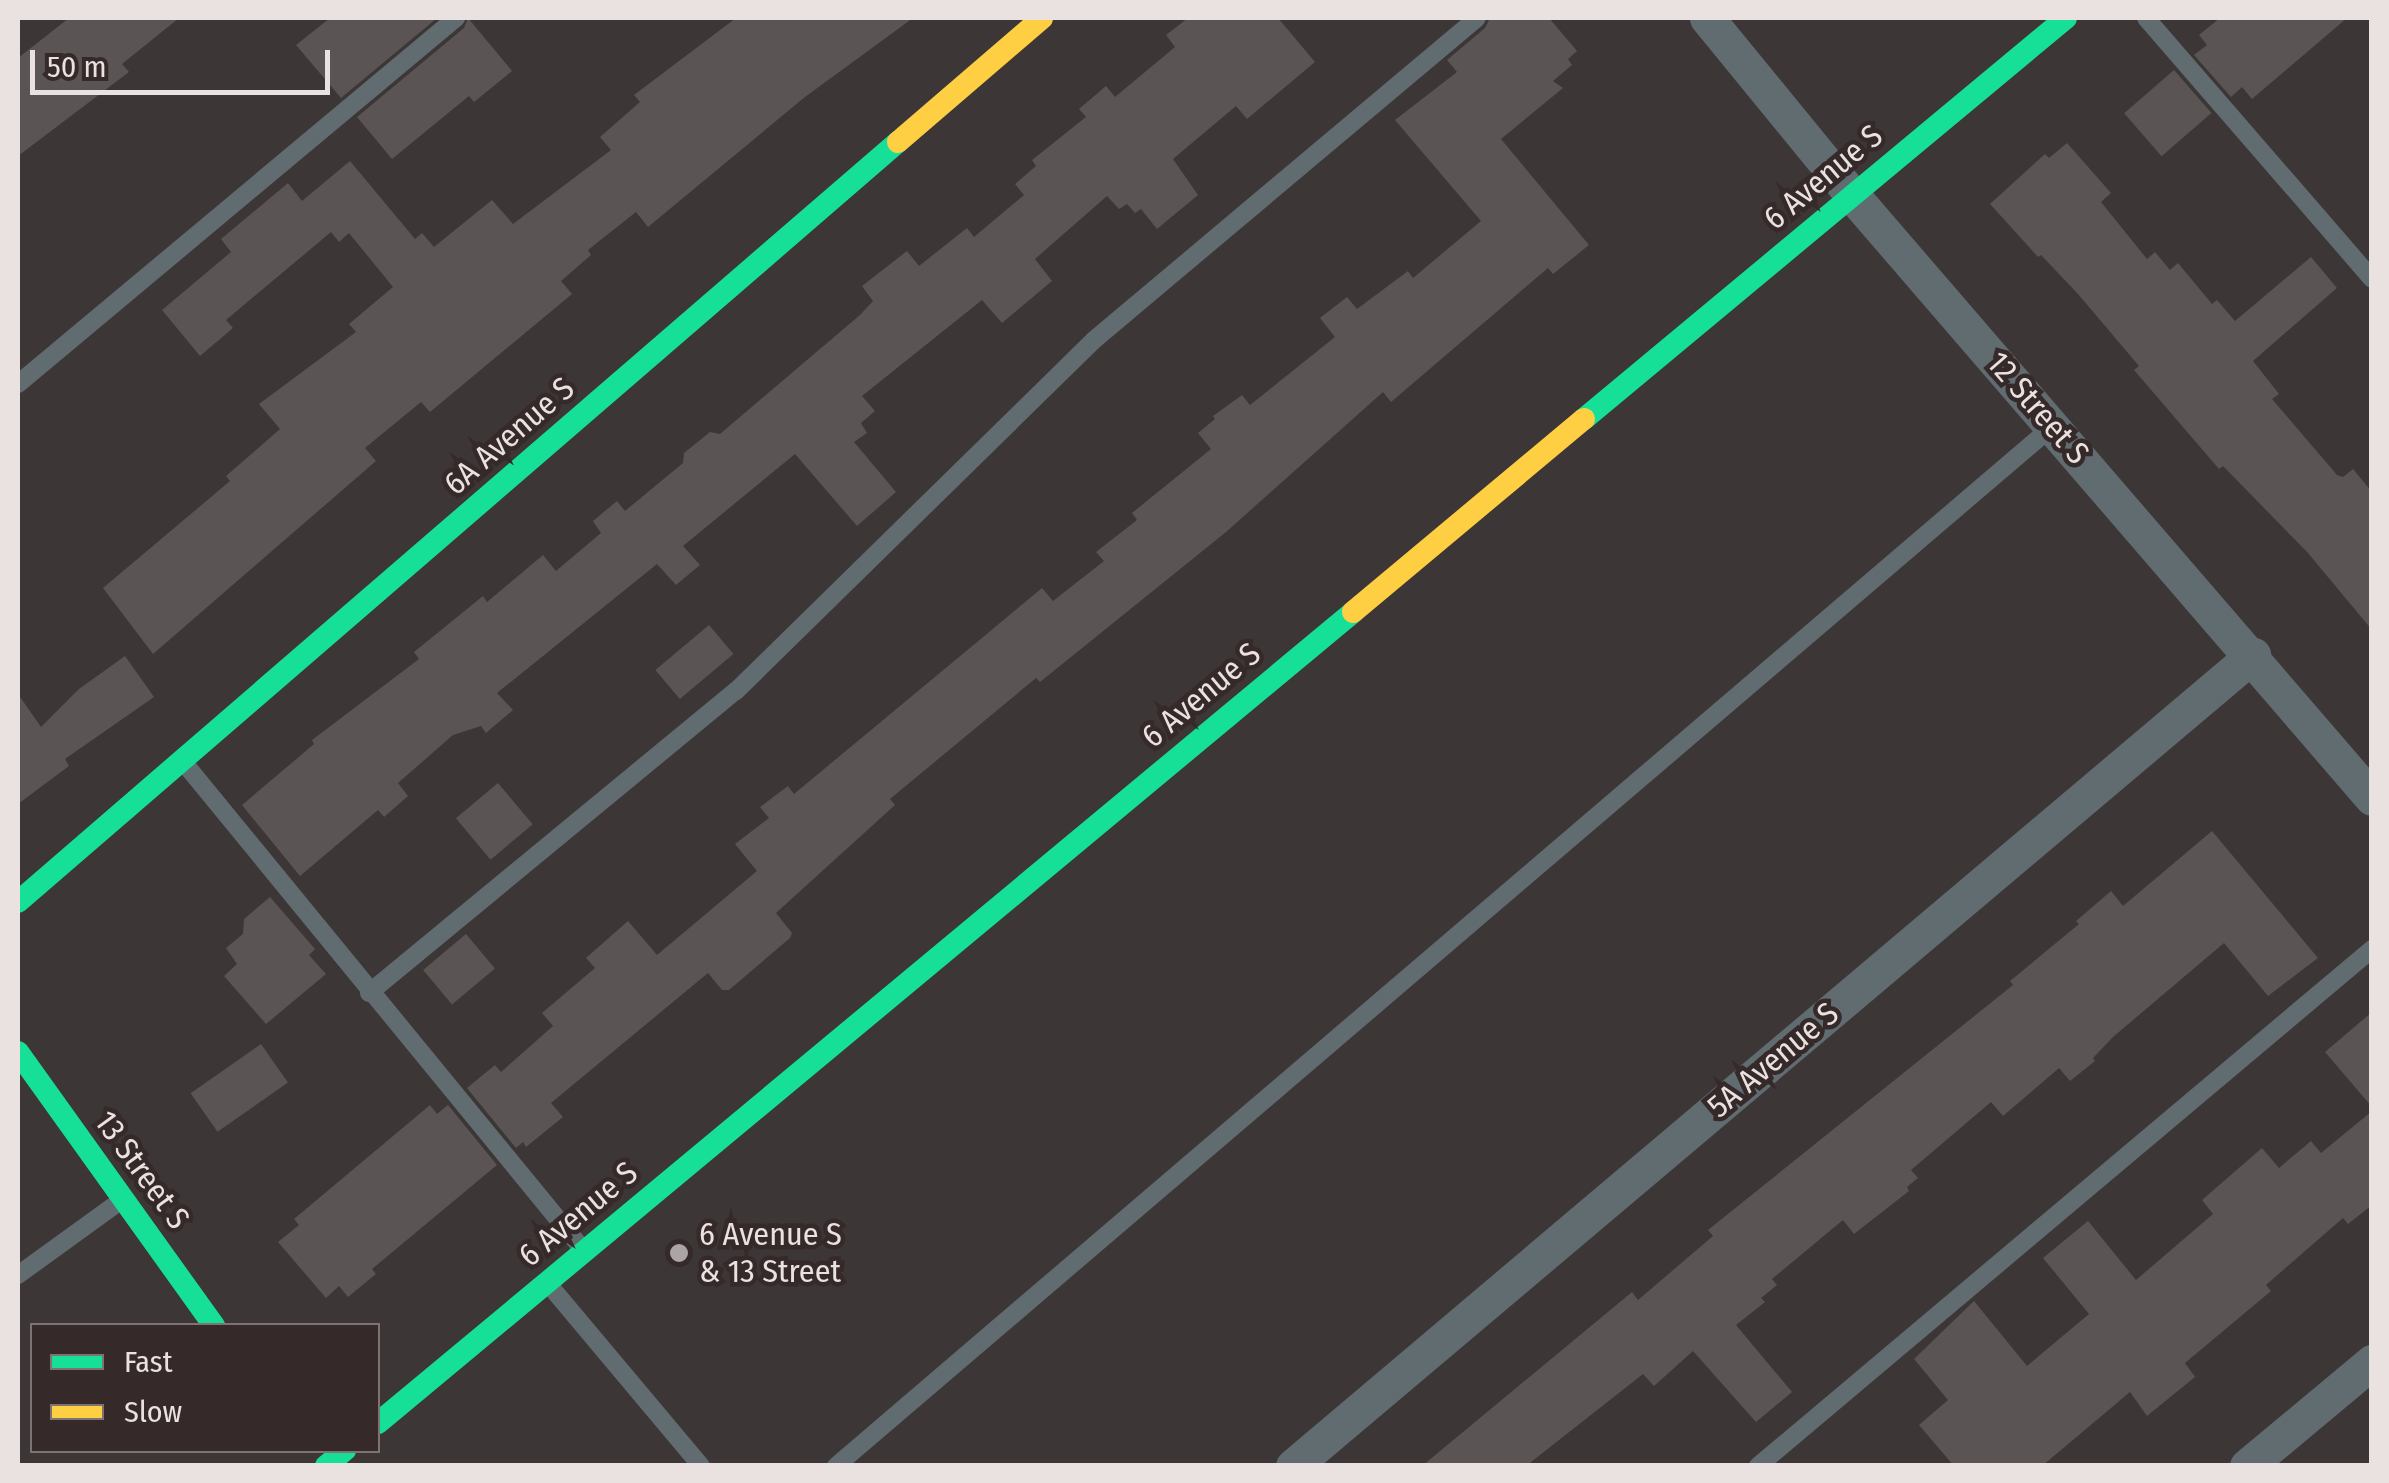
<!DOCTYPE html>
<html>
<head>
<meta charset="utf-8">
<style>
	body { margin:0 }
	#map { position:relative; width:2389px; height:1483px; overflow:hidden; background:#3d3636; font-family:"Fira Sans Condensed",sans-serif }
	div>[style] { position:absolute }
	.building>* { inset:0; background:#5a5454; transform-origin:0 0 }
	.lane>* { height:18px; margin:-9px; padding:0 9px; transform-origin:9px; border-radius:9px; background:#606c70 }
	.street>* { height:35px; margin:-17.5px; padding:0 17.5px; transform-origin:17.5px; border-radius:17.5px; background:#606c70 }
	.fast>* { height:22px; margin:-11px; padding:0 11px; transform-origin:11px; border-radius:11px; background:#16e098 }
	.slow>* { height:22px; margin:-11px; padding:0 11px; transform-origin:11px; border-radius:11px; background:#ffcf43 }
	.dots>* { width:28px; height:28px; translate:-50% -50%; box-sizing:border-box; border:5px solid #362929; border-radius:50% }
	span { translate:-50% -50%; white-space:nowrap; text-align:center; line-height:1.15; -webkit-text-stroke:9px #362929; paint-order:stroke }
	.street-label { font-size:32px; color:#eae1e1 }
	.poi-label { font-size:32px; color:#eae1e1 }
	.left { translate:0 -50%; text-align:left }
	.frame { position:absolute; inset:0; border:20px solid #eae1e1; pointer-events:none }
	.legend { position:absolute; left:30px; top:1323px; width:350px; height:130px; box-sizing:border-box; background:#362929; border:2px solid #7e7373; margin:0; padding:12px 18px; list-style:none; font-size:30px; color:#eae1e1 }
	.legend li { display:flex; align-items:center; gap:20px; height:50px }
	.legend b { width:50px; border:2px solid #7e7373 }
	.scale { position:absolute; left:30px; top:50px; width:300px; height:45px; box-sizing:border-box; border:5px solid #eae1e1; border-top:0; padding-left:12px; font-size:30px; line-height:35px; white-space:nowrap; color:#eae1e1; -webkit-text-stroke:8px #362929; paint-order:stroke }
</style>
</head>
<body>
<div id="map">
	<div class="building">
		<i style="clip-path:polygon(69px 18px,179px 18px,122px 64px,129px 72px,18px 156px,18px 58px)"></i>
		<i style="clip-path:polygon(330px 18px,437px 18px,341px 98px,296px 45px)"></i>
		<i style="clip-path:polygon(468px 18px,512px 71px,474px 102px,469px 96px,392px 159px,357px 117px,464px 28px)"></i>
		<i style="clip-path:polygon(736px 18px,913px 18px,805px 97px,648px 227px,636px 212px,588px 250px,591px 255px,561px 281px,572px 294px,430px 412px,421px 402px,365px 448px,376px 461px,153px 654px,103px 588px,230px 481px,226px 476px,280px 429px,259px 404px,356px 332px,349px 324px,393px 287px,349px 233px,339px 242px,331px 232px,226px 320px,233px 328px,200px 356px,162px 310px,231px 252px,221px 239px,288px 183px,302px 201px,350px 161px,415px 239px,422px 233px,434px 247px,492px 200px,513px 224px,611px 150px,600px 137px,640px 102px,634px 95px)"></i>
		<i style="clip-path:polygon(1188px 18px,1278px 18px,1315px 62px,1247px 119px,1236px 106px,1173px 159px,1198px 195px,1157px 229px,1141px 209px,1135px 213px,1127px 204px,1119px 209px,1107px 196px,1035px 259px,1052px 281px,1002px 323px,982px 300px,862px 396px,875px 411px,861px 423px,867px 433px,854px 442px,896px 492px,857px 526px,795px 454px,683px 546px,700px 565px,676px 585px,657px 564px,497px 693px,513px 710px,486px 733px,481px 726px,453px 735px,398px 783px,408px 796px,384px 817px,378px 810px,300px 876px,242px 805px,314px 744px,312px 740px,419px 659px,414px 652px,483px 596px,487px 602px,543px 555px,556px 571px,601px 533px,593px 521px,617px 501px,625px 511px,683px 463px,684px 453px,710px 432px,720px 434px,860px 315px,873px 301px,862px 286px,907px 251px,919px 266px,967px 228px,974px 237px,1024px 195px,1015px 184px,1036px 166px,1032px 160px,1086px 117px,1079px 109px,1106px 86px,1115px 97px,1175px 47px,1166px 35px)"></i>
		<i style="clip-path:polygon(1490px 18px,1549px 18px,1577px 51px,1568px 59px,1572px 65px,1553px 81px,1563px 88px,1501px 139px,1589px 245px,1553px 274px,1548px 268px,1391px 402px,1383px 392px,1226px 532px,1040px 682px,1036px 678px,890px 799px,895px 805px,776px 913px,792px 933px,790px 938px,729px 990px,722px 990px,708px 973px,551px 1103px,563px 1117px,526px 1147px,523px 1142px,516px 1148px,467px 1088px,495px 1065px,501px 1072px,553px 1026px,542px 1013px,595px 968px,586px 958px,628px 921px,657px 955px,757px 871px,735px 844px,769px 818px,760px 807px,788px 786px,794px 794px,1042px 588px,1053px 601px,1104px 561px,1096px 552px,1137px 520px,1132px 513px,1211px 449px,1198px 433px,1215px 419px,1213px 416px,1242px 395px,1250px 405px,1335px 337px,1320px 318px,1347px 297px,1357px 309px,1408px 271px,1413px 278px,1481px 221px,1395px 120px,1457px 72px,1447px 60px,1485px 28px)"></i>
		<i style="clip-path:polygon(2220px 18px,2347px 18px,2252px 99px,2242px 87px,2231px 97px,2194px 55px,2207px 45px,2199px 35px)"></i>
		<i style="left:2174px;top:70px;width:57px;height:66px;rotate:49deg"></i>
		<i style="clip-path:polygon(2067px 143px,2111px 193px,2101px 202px,2147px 259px,2155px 252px,2170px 270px,2178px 263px,2212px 304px,2217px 300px,2235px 321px,2311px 257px,2337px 288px,2253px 361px,2279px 394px,2272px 399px,2337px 475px,2343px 477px,2353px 469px,2372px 492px,2372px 630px,2308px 553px,2223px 466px,2219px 469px,2134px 370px,2139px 366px,2078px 294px,2041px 255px,2038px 257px,1990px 204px,2045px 154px,2049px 158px)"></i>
		<i style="left:709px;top:625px;width:38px;height:70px;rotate:50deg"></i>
		<i style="clip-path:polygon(125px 656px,154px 697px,65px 759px,69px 766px,18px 804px,18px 694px,41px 727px,79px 689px)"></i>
		<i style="left:498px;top:783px;width:54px;height:55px;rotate:50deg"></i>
		<i style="clip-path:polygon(2212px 831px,2318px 958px,2268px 996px,2224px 943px,2113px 1037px,2093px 1058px,2095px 1061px,2070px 1081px,2059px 1068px,2003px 1116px,1991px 1102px,1911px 1170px,1918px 1178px,1907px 1187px,1909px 1191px,1854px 1234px,1843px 1220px,1772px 1279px,1777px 1285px,1761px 1298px,1765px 1302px,1736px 1325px,1792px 1392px,1756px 1422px,1693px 1351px,1654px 1386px,1643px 1374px,1526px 1466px,1422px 1466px,1632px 1292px,1638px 1300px,1713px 1236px,1708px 1230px,2013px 985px,2010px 981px,2079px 924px,2076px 921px,2111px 891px,2123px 906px)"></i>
		<i style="clip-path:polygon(270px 897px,315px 949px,309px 955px,326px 974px,266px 1024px,224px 976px,237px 964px,226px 948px,243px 934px,244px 919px)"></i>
		<i style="left:466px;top:934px;width:45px;height:56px;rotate:50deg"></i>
		<i style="clip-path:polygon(2372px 1012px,2372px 1107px,2325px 1052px)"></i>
		<i style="left:261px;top:1044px;width:47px;height:86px;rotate:55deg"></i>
		<i style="clip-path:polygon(430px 1105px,437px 1114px,448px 1105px,497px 1165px,372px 1269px,376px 1274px,348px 1297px,339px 1286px,326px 1298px,278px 1242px,299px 1225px,294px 1219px)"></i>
		<i style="clip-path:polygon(2372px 1111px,2372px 1205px,2348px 1224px,2343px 1218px,2266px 1285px,2271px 1291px,2185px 1363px,2195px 1377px,2147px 1416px,2130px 1392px,2042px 1466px,1954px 1466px,1919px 1425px,1948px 1400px,1914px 1359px,1974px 1301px,2027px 1366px,2089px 1314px,2043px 1258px,2088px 1221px,2136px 1280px,2213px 1214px,2202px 1200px,2262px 1148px,2279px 1168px,2311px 1141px,2321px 1153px)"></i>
	</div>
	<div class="lane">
		<i style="left:2146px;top:18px;width:345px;rotate:49.1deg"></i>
		<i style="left:18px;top:384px;width:571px;rotate:-39.88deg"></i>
		<i style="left:185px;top:764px;width:630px;rotate:50.67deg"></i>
		<i style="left:369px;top:993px;width:475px;rotate:-39.5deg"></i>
		<i style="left:736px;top:691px;width:501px;rotate:-44.43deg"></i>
		<i style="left:1094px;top:340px;width:500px;rotate:-40.05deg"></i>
		<i style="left:18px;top:1275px;width:125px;rotate:-35.9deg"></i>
		<i style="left:550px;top:1286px;width:235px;rotate:50deg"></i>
		<i style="left:836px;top:1466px;width:1601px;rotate:-40.52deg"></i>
		<i style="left:1758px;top:1466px;width:803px;rotate:-40.1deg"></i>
	</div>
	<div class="street">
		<i style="left:1707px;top:18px;width:229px;rotate:50.7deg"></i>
		<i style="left:1852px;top:195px;width:796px;rotate:49.23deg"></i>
		<i style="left:1293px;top:1466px;width:1257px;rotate:-40.19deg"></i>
		<i style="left:2247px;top:1466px;width:163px;rotate:-39.8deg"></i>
	</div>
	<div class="fast">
		<i style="left:1584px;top:419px;width:627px;rotate:-39.76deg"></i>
		<i style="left:18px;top:902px;width:1163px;rotate:-40.82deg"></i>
		<i style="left:18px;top:1052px;width:337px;rotate:54.4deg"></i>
		<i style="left:378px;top:1423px;width:1268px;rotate:-39.75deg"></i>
		<i style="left:326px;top:1466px;width:25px;rotate:-40deg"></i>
	</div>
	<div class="slow">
		<i style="left:898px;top:142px;width:190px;rotate:-40.7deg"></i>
		<i style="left:1353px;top:612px;width:301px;rotate:-39.9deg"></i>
	</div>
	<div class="dots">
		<i style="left:679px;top:1253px;background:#ada5a5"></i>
	</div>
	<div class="street-label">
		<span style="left:1823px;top:177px;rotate:-40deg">6 Avenue S</span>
		<span style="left:2038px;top:408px;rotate:49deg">12 Street S</span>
		<span style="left:509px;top:436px;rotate:-41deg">6A Avenue S</span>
		<span style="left:1201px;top:695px;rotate:-40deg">6 Avenue S</span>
		<span style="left:1773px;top:1060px;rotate:-40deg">5A Avenue S</span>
		<span style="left:142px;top:1170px;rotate:54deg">13 Street S</span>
		<span style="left:578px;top:1214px;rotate:-40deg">6 Avenue S</span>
	</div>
	<div class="poi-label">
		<span class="left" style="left:699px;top:1253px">6 Avenue S<br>&amp; 13 Street</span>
	</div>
	<div class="frame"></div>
	<ul class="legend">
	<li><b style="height:12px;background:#16e098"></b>Fast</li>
	<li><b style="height:12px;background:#ffcf43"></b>Slow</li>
	</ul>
	<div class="scale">50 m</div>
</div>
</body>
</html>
